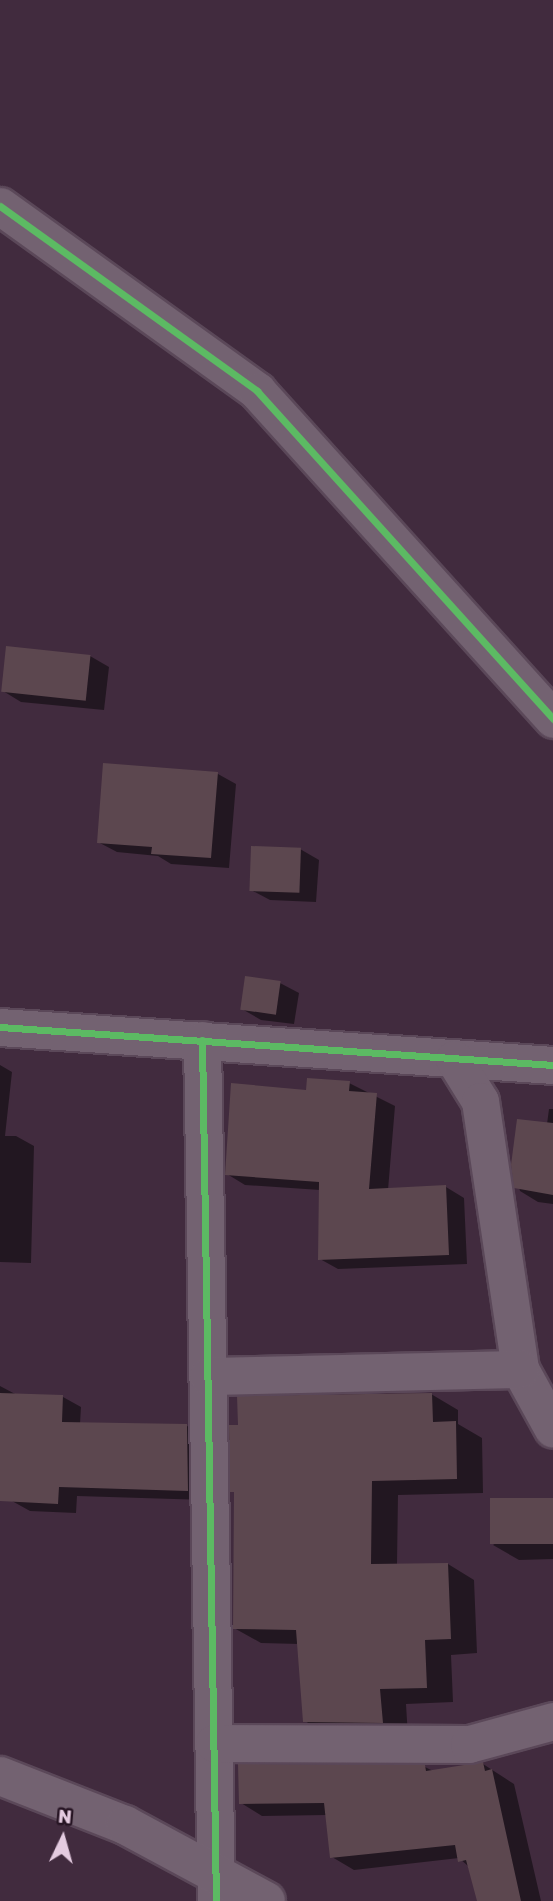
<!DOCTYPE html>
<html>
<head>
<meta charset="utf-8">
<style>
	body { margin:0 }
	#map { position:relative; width:553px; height:1901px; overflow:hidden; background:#412b3e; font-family:Rubik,sans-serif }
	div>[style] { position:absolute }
	.shadow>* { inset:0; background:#0007 }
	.building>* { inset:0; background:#5c474f; transform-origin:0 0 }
	.roads { filter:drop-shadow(2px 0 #5b4859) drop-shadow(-2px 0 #5b4859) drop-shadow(0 2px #5b4859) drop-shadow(0 -2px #5b4859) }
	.street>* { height:37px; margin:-18.5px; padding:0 18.5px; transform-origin:18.5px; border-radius:18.5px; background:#736271 }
	.secondary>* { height:38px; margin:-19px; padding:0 19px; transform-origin:19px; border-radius:19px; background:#736271 }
	.cycleway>* { height:7px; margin:-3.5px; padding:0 3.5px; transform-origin:3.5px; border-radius:3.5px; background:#5cba63 }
	span { translate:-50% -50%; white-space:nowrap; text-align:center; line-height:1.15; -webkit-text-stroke:6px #261423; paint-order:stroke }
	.north { position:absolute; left:28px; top:1803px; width:70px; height:70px; -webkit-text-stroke:5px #261423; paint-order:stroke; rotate:5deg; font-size:19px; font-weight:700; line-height:28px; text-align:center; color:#e4cbe0 }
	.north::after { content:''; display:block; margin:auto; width:24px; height:32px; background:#e4cbe0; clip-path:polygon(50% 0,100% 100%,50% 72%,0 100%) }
</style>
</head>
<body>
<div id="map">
	<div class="shadow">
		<i style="clip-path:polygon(90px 656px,109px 667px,104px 710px,21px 702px,3px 691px)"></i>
		<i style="clip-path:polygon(218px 774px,236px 784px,229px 868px,171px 864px,158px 856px,117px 852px,98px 842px)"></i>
		<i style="clip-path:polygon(300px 849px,319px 860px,316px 902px,270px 900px,251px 890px)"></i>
		<i style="clip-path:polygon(280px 983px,299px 993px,294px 1024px,261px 1020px,242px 1009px)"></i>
		<i style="clip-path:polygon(0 1065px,12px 1072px,5px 1136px,16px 1136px,34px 1146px,31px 1263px,0 1262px)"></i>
		<i style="clip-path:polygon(349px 1083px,395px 1106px,388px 1190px,446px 1187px,464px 1198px,467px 1264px,338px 1269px,320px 1259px,320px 1190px,245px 1185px,227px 1174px,308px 1092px)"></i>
		<i style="clip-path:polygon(549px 1109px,553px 1109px,553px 1204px,538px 1202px,520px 1191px,513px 1165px,547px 1124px)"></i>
		<i style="clip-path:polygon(0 1386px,17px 1395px,63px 1397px,81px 1407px,80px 1424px,187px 1426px,205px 1436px,206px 1500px,77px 1496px,76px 1513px,30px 1511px,12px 1501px,0 1477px)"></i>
		<i style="clip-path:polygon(431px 1394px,458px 1410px,458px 1424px,482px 1438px,483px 1493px,398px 1495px,397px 1565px,448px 1564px,474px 1580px,477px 1653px,451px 1655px,453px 1702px,406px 1704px,408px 1737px,331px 1737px,305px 1721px,299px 1644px,261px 1643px,234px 1628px,236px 1493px,232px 1491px)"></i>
		<i style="clip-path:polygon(553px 1502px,553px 1559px,519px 1560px,493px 1545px)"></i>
		<i style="clip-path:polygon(483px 1764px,514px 1784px,541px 1901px,479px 1901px,468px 1866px,459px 1858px,354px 1870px,332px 1857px,327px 1815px,262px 1816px,241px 1803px,425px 1767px,433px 1771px)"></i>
	</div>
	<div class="building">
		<i style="left:6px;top:646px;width:85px;height:46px;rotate:6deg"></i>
		<i style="clip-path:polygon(103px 763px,218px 772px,211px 858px,151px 854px,152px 847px,97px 843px)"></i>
		<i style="left:251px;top:846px;width:50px;height:45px;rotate:2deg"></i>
		<i style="left:245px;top:976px;width:36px;height:34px;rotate:8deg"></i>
		<i style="clip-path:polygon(307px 1078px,350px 1081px,349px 1091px,377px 1093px,369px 1189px,446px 1185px,449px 1255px,318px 1260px,319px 1182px,225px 1175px,231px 1083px,306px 1090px)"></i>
		<i style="clip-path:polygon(517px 1119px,553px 1123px,553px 1195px,514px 1188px,511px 1165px)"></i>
		<i style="clip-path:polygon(0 1393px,63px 1395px,62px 1422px,187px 1424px,188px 1491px,59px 1487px,58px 1504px,0 1501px)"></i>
		<i style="clip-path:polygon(432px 1393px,433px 1422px,456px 1421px,457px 1479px,372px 1481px,371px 1564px,448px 1563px,451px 1639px,425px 1640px,427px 1688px,380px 1689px,383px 1723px,303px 1722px,296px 1630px,233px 1629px,234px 1492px,230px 1492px,229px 1425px,238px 1425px,237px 1396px)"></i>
		<i style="left:553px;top:1498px;width:46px;height:63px;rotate:90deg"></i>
		<i style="clip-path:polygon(483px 1762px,485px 1771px,492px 1769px,521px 1901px,477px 1901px,466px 1860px,458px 1862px,455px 1845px,330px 1858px,324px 1803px,239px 1804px,238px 1764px,425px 1765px,426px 1771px)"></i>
	</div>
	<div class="roads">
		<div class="street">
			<i style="left:0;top:206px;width:317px;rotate:35.7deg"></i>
			<i style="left:257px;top:391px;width:442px;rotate:47.9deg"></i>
			<i style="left:0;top:1027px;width:554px;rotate:3.93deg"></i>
			<i style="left:202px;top:1040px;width:861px;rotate:89.07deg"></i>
			<i style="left:454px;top:1059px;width:49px;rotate:58.2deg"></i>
			<i style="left:480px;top:1101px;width:271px;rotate:81.5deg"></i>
			<i style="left:520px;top:1369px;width:68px;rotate:61.2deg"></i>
			<i style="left:208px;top:1376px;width:312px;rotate:-1.3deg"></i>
			<i style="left:214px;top:1743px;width:255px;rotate:0.2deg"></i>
			<i style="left:469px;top:1744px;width:87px;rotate:-15.3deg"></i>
		</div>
		<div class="secondary">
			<i style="left:0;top:1776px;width:134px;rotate:21.4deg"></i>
			<i style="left:125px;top:1825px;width:160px;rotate:28.3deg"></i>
		</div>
	</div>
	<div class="cycleway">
		<i style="left:0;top:206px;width:317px;rotate:35.7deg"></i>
		<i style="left:257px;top:391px;width:442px;rotate:47.9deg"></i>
		<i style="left:0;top:1027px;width:554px;rotate:3.93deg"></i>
		<i style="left:202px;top:1040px;width:861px;rotate:89.07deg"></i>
	</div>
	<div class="north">N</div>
</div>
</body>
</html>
